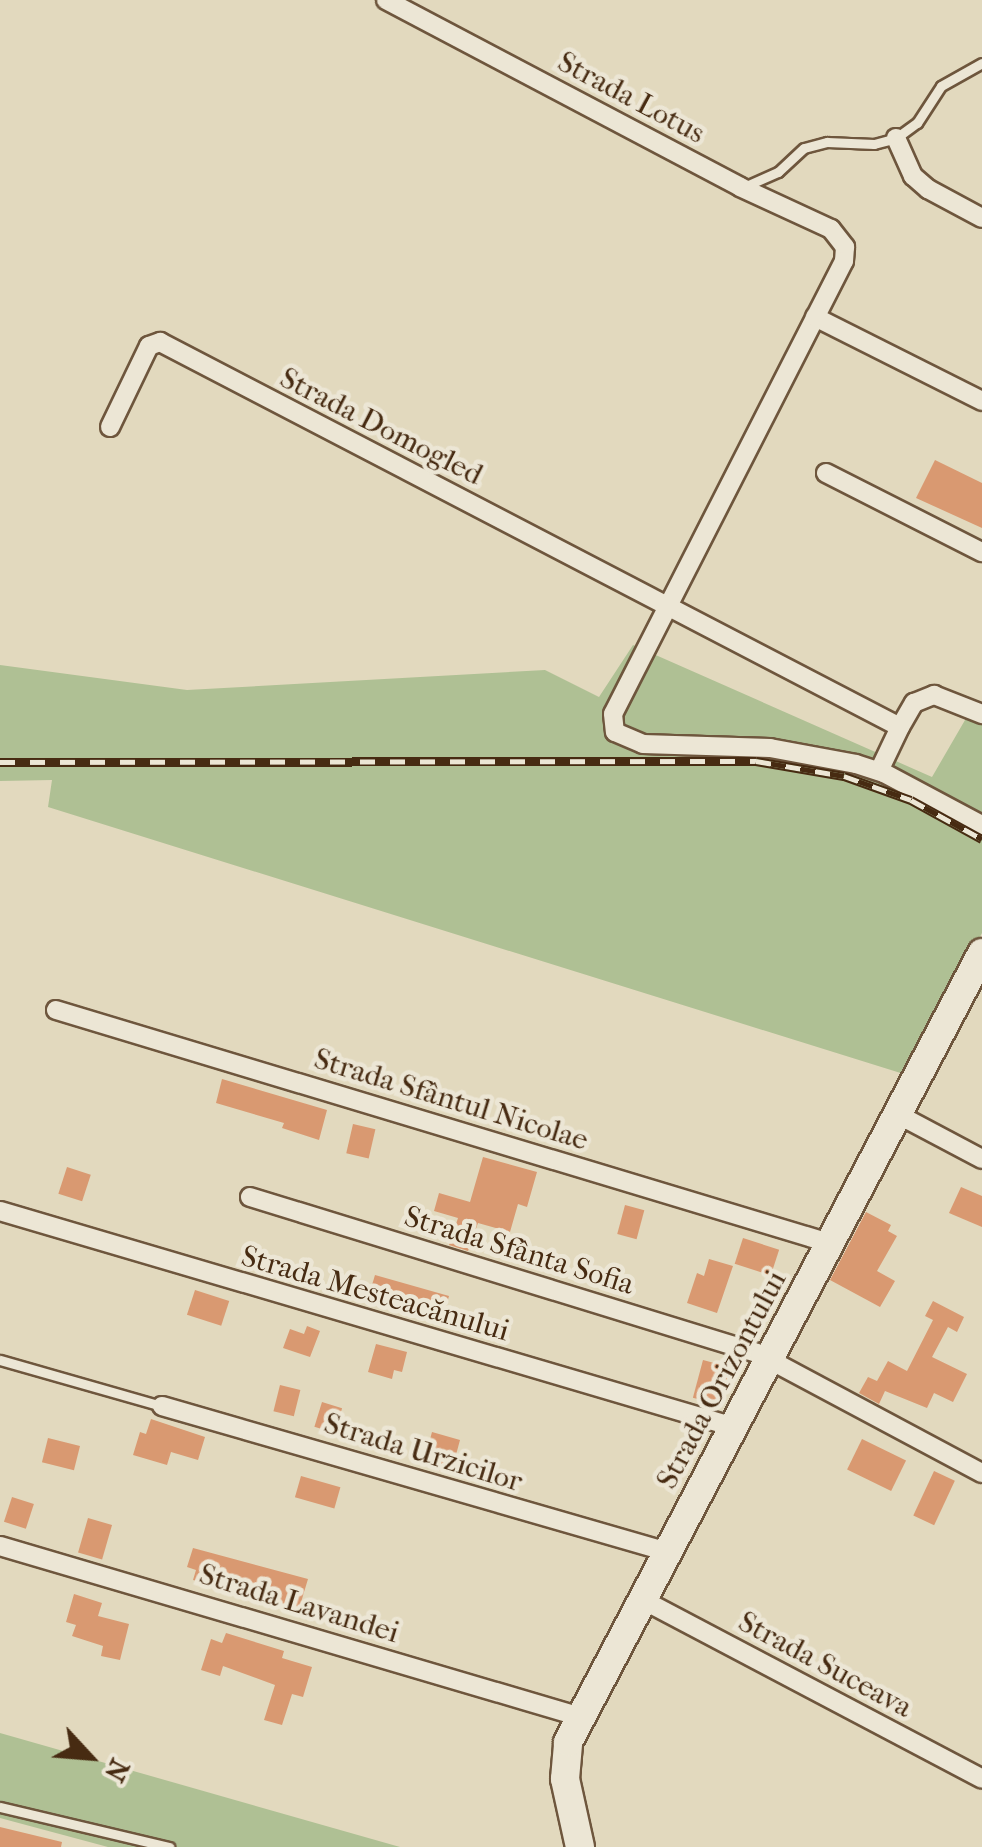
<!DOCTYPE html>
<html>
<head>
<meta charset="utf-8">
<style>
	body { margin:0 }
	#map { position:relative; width:982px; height:1847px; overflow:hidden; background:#e2d9be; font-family:"IM FELL French Canon",serif }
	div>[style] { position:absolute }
	.green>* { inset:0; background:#afc094 }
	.building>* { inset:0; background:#d99971; transform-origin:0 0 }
	.roads { filter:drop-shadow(2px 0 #6e563d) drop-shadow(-2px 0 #6e563d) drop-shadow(0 2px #6e563d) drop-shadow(0 -2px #6e563d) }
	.lane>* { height:9px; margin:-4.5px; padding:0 4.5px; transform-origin:4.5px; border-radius:4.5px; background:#ece6d5 }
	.street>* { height:18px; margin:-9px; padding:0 9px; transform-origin:9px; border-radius:9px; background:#ece6d5 }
	.secondary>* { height:28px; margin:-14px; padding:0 14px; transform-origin:14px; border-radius:14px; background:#ece6d5 }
	.rail>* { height:9px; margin-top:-4.5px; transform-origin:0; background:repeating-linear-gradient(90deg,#ece6d5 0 15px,#472b12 0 30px); box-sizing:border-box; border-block:2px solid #472b12 }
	span { translate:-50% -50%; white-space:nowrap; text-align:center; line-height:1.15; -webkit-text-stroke:9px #ece6d5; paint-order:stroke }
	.street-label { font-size:30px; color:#472b12 }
	.north { position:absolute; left:40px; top:1707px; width:100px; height:100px; -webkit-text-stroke:8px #ece6d5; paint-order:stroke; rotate:116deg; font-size:28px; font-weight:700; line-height:40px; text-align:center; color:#472b12 }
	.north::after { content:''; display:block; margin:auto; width:35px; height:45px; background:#472b12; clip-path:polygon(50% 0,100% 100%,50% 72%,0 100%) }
</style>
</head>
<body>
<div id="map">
	<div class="green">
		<i style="clip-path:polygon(633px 645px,932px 777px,972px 708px,982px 714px,982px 933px,907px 1075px,48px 807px,52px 780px,0 781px,0 665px,187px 690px,545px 670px,599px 697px)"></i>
		<i style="clip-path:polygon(0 1733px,400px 1847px,108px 1847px,0 1818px)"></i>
	</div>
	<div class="building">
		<i style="clip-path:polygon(935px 460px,982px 483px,982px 528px,916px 498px)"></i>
		<i style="clip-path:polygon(222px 1079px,327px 1110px,319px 1140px,282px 1128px,284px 1123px,216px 1103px)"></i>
		<i style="left:353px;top:1124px;width:23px;height:30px;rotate:13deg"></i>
		<i style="clip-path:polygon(483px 1157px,537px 1172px,527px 1207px,518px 1204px,510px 1232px,478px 1223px,468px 1251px,449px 1245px,458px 1218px,434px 1211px,439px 1193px,470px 1202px)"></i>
		<i style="left:67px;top:1167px;width:25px;height:28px;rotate:18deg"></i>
		<i style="clip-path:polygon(961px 1187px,982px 1196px,982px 1227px,949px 1213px)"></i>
		<i style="left:625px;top:1205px;width:20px;height:30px;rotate:15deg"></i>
		<i style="clip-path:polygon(866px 1212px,891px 1225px,888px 1231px,897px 1236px,877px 1271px,895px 1281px,880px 1307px,830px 1280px)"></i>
		<i style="left:743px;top:1238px;width:38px;height:27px;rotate:18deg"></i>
		<i style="clip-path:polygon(709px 1259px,733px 1266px,717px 1313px,687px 1303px,697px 1273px,704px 1276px)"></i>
		<i style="clip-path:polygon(375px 1275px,449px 1296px,441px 1324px,368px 1298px)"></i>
		<i style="left:195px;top:1290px;width:36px;height:26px;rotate:18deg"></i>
		<i style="clip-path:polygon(933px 1301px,964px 1317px,957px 1332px,948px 1327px,932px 1357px,967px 1374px,953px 1402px,934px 1393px,927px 1408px,885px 1391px,879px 1404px,859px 1393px,868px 1377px,877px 1381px,888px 1361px,907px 1371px,933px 1320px,925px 1316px)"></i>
		<i style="clip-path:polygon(307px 1326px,320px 1331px,310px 1357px,283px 1348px,290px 1329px,304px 1334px)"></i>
		<i style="clip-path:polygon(376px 1344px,407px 1352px,402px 1372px,394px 1370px,392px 1379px,368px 1372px)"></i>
		<i style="left:703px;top:1360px;width:28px;height:39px;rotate:15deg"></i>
		<i style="left:280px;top:1385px;width:21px;height:27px;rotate:14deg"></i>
		<i style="left:322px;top:1402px;width:21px;height:26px;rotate:17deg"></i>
		<i style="clip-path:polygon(151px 1419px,205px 1437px,198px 1460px,171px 1452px,167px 1465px,133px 1455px,140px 1432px,146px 1434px)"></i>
		<i style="clip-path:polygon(432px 1432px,460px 1440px,453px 1466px,446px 1472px,435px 1470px,425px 1458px)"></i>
		<i style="left:48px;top:1438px;width:33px;height:25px;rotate:14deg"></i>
		<i style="left:862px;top:1439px;width:49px;height:34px;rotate:26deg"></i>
		<i style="left:934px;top:1471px;width:23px;height:49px;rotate:25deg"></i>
		<i style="left:301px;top:1476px;width:41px;height:22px;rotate:16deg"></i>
		<i style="left:12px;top:1497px;width:23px;height:26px;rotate:18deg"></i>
		<i style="left:88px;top:1518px;width:25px;height:36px;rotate:16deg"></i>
		<i style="clip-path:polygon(193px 1548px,308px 1579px,299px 1609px,254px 1595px,253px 1601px,238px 1597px,240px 1593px,193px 1580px,196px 1570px,187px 1567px)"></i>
		<i style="clip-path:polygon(74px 1594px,102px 1603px,98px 1616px,129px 1624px,120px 1660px,101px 1656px,103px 1646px,72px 1636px,76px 1625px,66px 1622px)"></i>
		<i style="clip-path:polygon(226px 1633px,284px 1651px,282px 1658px,312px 1667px,303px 1697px,292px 1694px,282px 1725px,264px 1720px,275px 1685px,223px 1666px,220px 1676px,201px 1670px,211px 1639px,222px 1643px)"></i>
		<i style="clip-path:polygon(0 1827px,62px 1842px,61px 1847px,0 1847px)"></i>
	</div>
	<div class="roads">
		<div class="lane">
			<i style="left:746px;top:186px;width:35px;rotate:-24deg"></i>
			<i style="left:778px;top:172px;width:35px;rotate:-43deg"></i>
			<i style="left:804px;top:148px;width:24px;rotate:-15deg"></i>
			<i style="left:827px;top:142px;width:47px;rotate:2.4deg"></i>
			<i style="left:874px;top:144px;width:23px;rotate:-15deg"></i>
			<i style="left:896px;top:138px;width:26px;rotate:-36deg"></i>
			<i style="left:917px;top:123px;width:44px;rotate:-57deg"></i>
			<i style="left:941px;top:86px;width:47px;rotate:-29.3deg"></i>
			<i style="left:0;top:1360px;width:168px;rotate:15.9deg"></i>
			<i style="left:0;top:1807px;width:174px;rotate:13.3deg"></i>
		</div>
		<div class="street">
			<i style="left:386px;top:0;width:400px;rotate:27.8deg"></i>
			<i style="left:740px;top:187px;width:100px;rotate:24.8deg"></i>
			<i style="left:831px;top:229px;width:23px;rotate:52deg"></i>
			<i style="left:845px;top:247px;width:14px;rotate:94deg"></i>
			<i style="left:844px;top:261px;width:508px;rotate:117.02deg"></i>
			<i style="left:613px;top:714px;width:18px;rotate:84deg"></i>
			<i style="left:615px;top:732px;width:30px;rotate:23deg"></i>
			<i style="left:643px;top:744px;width:127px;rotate:1.8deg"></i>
			<i style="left:770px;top:748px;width:87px;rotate:10.5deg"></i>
			<i style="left:856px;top:764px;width:29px;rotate:18deg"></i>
			<i style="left:884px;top:773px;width:111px;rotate:28deg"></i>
			<i style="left:896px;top:138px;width:42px;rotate:65.9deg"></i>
			<i style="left:913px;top:176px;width:20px;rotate:41deg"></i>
			<i style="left:928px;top:189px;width:61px;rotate:28.2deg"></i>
			<i style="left:815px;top:317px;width:187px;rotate:26.7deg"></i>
			<i style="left:110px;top:427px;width:90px;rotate:-64.3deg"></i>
			<i style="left:149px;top:346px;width:12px;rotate:-20deg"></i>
			<i style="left:160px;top:342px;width:834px;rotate:27.49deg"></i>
			<i style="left:900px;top:727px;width:28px;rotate:-60deg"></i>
			<i style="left:914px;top:703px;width:22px;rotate:-22deg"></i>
			<i style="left:934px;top:695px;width:52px;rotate:21.6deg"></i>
			<i style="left:826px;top:473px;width:175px;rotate:26.9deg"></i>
			<i style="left:879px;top:771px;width:49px;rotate:-64.5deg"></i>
			<i style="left:56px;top:1010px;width:807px;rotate:16.77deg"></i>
			<i style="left:897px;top:1114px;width:96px;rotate:27.9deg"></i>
			<i style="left:250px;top:1197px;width:530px;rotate:17.1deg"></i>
			<i style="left:757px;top:1353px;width:255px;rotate:28.1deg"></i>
			<i style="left:0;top:1211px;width:765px;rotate:16.4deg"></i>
			<i style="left:162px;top:1406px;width:527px;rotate:16.09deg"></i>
			<i style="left:0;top:1546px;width:606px;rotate:16.4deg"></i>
			<i style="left:643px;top:1600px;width:383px;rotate:27.8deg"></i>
		</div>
		<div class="secondary">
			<i style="left:580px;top:1847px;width:70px;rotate:-102.4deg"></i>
			<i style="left:565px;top:1779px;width:37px;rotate:-85deg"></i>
			<i style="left:568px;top:1742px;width:891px;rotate:-62.31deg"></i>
		</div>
	</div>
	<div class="rail">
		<i style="left:0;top:762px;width:756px;rotate:-0.08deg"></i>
		<i style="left:756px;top:761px;width:89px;rotate:9.7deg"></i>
		<i style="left:844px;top:776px;width:71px;rotate:19.7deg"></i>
		<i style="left:911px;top:800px;width:81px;rotate:28.8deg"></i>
	</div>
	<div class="street-label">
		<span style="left:631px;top:98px;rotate:28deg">Strada Lotus</span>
		<span style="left:381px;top:427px;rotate:27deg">Strada Domogled</span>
		<span style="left:451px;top:1100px;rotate:17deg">Strada Sfântul Nicolae</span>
		<span style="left:519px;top:1251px;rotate:17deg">Strada Sfânta Sofia</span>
		<span style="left:375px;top:1294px;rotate:16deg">Strada Mesteacănului</span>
		<span style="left:722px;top:1380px;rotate:-62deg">Strada Orizontului</span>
		<span style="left:423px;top:1453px;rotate:17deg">Strada Urzicilor</span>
		<span style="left:299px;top:1604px;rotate:17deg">Strada Lavandei</span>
		<span style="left:825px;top:1665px;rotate:28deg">Strada Suceava</span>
	</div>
	<div class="north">N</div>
</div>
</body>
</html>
